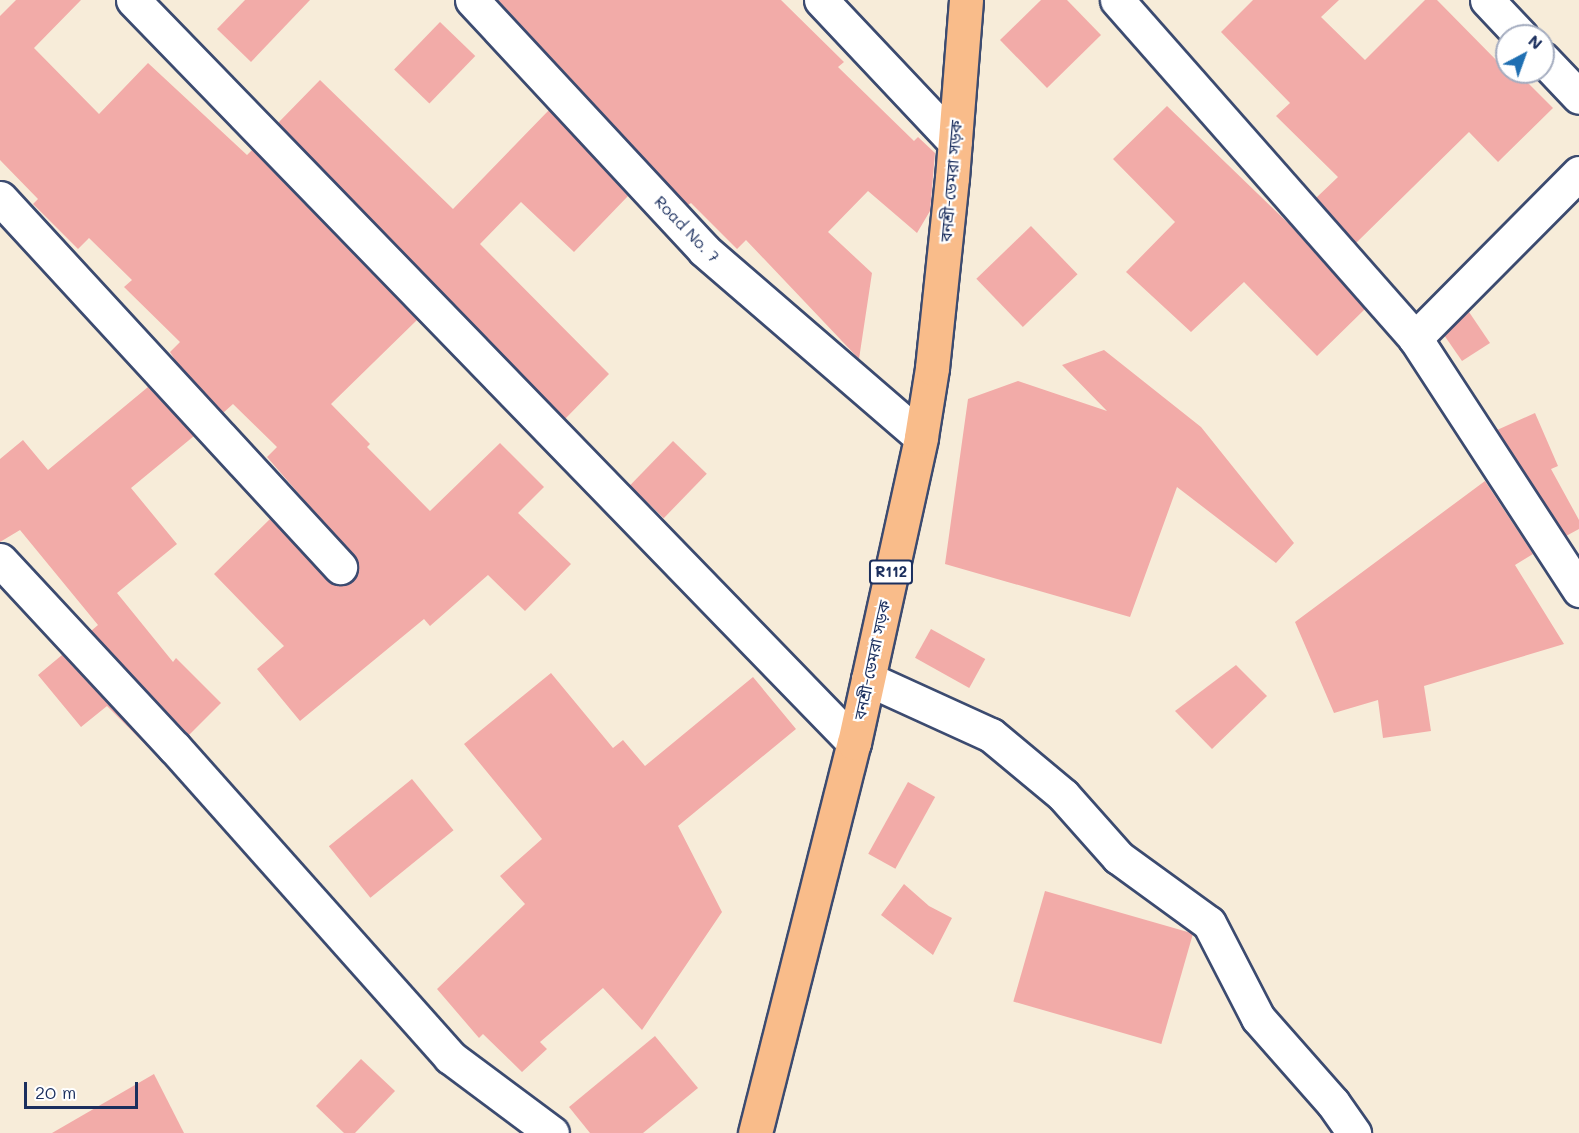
<!DOCTYPE html>
<html>
<head>
<meta charset="utf-8">
<style>
	body { margin:0 }
	#map { position:relative; width:1579px; height:1133px; overflow:hidden; background:#f7ecd9; font-family:Mali,"Noto Sans Bengali",sans-serif }
	div>[style] { position:absolute }
	.building>* { inset:0; background:#f2aba8; transform-origin:0 0 }
	.roads { filter:drop-shadow(2px 0 #3c4b70) drop-shadow(-2px 0 #3c4b70) drop-shadow(0 2px #3c4b70) drop-shadow(0 -2px #3c4b70) }
	.minor>* { height:33px; margin:-16.5px; padding:0 16.5px; transform-origin:16.5px; border-radius:16.5px; background:#fff }
	.major>* { height:33px; margin:-16.5px; padding:0 16.5px; transform-origin:16.5px; border-radius:16.5px; background:#f9bc8a }
	span { translate:-50% -50%; white-space:nowrap; text-align:center; line-height:1.15; -webkit-text-stroke:4.5px #fff; paint-order:stroke }
	.shield-label span { padding:2px 4px; background:#fff; border:2px solid; border-radius:4px; -webkit-text-stroke-width:0 }
	.shield-label { font-size:15px; color:#1b2f5e; font-weight:700 }
	.street-label { font-size:16px; color:#1b2f5e }
	.north { position:absolute; left:1495px; top:24px; width:60px; height:60px; box-sizing:border-box; background:#fff; border:2px solid #a4acbf; border-radius:50%; rotate:41deg; font-size:16px; font-weight:700; line-height:24px; text-align:center; color:#1b2f5e }
	.north::after { content:''; display:block; margin:auto; width:21px; height:27px; background:#1f6fb2; clip-path:polygon(50% 0,100% 100%,50% 72%,0 100%) }
	.scale { position:absolute; left:24px; top:1082px; width:114px; height:27px; box-sizing:border-box; border:3px solid #1b2f5e; border-top:0; padding-left:8px; font-size:18px; line-height:21px; white-space:nowrap; color:#1b2f5e; -webkit-text-stroke:4px #fff; paint-order:stroke }
</style>
</head>
<body>
<div id="map">
	<div class="building">
		<i style="clip-path:polygon(16px 0,81px 0,34px 48px,99px 114px,148px 63px,247px 155px,252px 150px,417px 320px,331px 404px,370px 444px,367px 447px,430px 511px,500px 443px,544px 487px,518px 513px,571px 564px,525px 611px,488px 575px,430px 626px,424px 619px,300px 721px,257px 669px,284px 646px,214px 574px,270px 519px,334px 585px,352px 581px,358px 562px,267px 457px,277px 447px,233px 404px,223px 413px,177px 363px,170px 352px,180px 342px,124px 287px,132px 280px,89px 238px,78px 249px,33px 204px,38px 199px,0 160px,0 16px)"></i>
		<i style="clip-path:polygon(245px 0,310px 0,251px 62px,217px 29px)"></i>
		<i style="clip-path:polygon(498px 0,781px 0,844px 62px,838px 67px,914px 141px,918px 137px,935px 153px,930px 211px,917px 233px,868px 191px,828px 232px,872px 273px,859px 359px,746px 240px,737px 249px,691px 203px,688px 205px)"></i>
		<i style="clip-path:polygon(1041px 0,1067px 0,1101px 35px,1047px 88px,1000px 40px)"></i>
		<i style="clip-path:polygon(1253px 0,1339px 0,1321px 17px,1365px 60px,1425px 0,1437px 0,1501px 65px,1507px 62px,1507px 72px,1517px 72px,1553px 108px,1498px 162px,1469px 132px,1356px 243px,1316px 198px,1338px 177px,1276px 116px,1290px 103px,1221px 32px)"></i>
		<i style="left:440px;top:22px;width:49px;height:66px;rotate:44deg"></i>
		<i style="clip-path:polygon(320px 80px,453px 209px,549px 110px,628px 196px,574px 252px,521px 202px,480px 244px,609px 374px,565px 419px,278px 123px)"></i>
		<i style="clip-path:polygon(1167px 106px,1289px 224px,1365px 309px,1317px 356px,1244px 282px,1191px 332px,1126px 272px,1175px 222px,1113px 159px)"></i>
		<i style="left:1031px;top:226px;width:67px;height:76px;rotate:46deg"></i>
		<i style="clip-path:polygon(1469px 312px,1490px 343px,1462px 361px,1444px 335px)"></i>
		<i style="clip-path:polygon(1104px 350px,1201px 427px,1294px 543px,1276px 563px,1177px 487px,1130px 617px,945px 564px,968px 399px,1018px 381px,1107px 411px,1062px 365px)"></i>
		<i style="clip-path:polygon(148px 387px,194px 436px,131px 488px,177px 544px,117px 593px,173px 662px,176px 658px,221px 703px,189px 735px,91px 631px,98px 625px,20px 530px,0 542px,0 459px,23px 440px,48px 470px)"></i>
		<i style="clip-path:polygon(1535px 413px,1558px 466px,1551px 469px,1579px 520px,1579px 529px,1566px 536px,1497px 430px)"></i>
		<i style="left:673px;top:441px;width:47px;height:62px;rotate:44deg"></i>
		<i style="clip-path:polygon(1485px 481px,1533px 554px,1515px 565px,1564px 644px,1424px 686px,1431px 731px,1383px 738px,1378px 700px,1334px 713px,1295px 622px)"></i>
		<i style="left:931px;top:629px;width:62px;height:33px;rotate:29deg"></i>
		<i style="clip-path:polygon(62px 655px,151px 750px,107px 706px,81px 727px,38px 675px)"></i>
		<i style="clip-path:polygon(1236px 665px,1267px 696px,1212px 749px,1175px 711px)"></i>
		<i style="clip-path:polygon(551px 673px,613px 748px,623px 740px,645px 766px,753px 677px,796px 729px,678px 826px,722px 912px,642px 1030px,603px 988px,540px 1042px,547px 1049px,522px 1072px,483px 1034px,479px 1038px,437px 989px,525px 904px,500px 876px,542px 839px,464px 744px)"></i>
		<i style="left:412px;top:779px;width:66px;height:107px;rotate:51deg"></i>
		<i style="left:908px;top:782px;width:31px;height:82px;rotate:29deg"></i>
		<i style="clip-path:polygon(904px 884px,929px 906px,952px 918px,933px 955px,881px 915px)"></i>
		<i style="left:1045px;top:891px;width:154px;height:115px;rotate:16deg"></i>
		<i style="clip-path:polygon(655px 1036px,698px 1088px,643px 1133px,590px 1133px,569px 1107px)"></i>
		<i style="clip-path:polygon(361px 1059px,395px 1091px,355px 1133px,344px 1133px,316px 1106px)"></i>
		<i style="clip-path:polygon(154px 1074px,184px 1133px,52px 1133px)"></i>
	</div>
	<div class="roads">
		<div class="minor">
			<i style="left:133px;top:0;width:1035px;rotate:45.86deg"></i>
			<i style="left:472px;top:0;width:341px;rotate:47.1deg"></i>
			<i style="left:704px;top:250px;width:286px;rotate:40.8deg"></i>
			<i style="left:821px;top:0;width:195px;rotate:46.7deg"></i>
			<i style="left:1117px;top:0;width:451px;rotate:48.6deg"></i>
			<i style="left:1487px;top:0;width:50px;rotate:46.6deg"></i>
			<i style="left:1543px;top:59px;width:52px;rotate:46.5deg"></i>
			<i style="left:1579px;top:173px;width:233px;rotate:134.8deg"></i>
			<i style="left:1415px;top:338px;width:301px;rotate:56.9deg"></i>
			<i style="left:0;top:198px;width:502px;rotate:47.34deg"></i>
			<i style="left:0;top:560px;width:257px;rotate:47.1deg"></i>
			<i style="left:175px;top:748px;width:414px;rotate:48.3deg"></i>
			<i style="left:450px;top:1057px;width:127px;rotate:36.7deg"></i>
			<i style="left:868px;top:679px;width:135px;rotate:24.5deg"></i>
			<i style="left:991px;top:735px;width:94px;rotate:39.8deg"></i>
			<i style="left:1063px;top:795px;width:83px;rotate:48.4deg"></i>
			<i style="left:1118px;top:857px;width:112px;rotate:36deg"></i>
			<i style="left:1209px;top:923px;width:107px;rotate:62.7deg"></i>
			<i style="left:1258px;top:1018px;width:113px;rotate:48.6deg"></i>
			<i style="left:1333px;top:1103px;width:37px;rotate:55deg"></i>
		</div>
		<div class="major">
			<i style="left:755px;top:1133px;width:402px;rotate:-75.8deg"></i>
			<i style="left:854px;top:743px;width:313px;rotate:-77.6deg"></i>
			<i style="left:921px;top:437px;width:70px;rotate:-80.9deg"></i>
			<i style="left:932px;top:368px;width:191px;rotate:-84deg"></i>
			<i style="left:952px;top:178px;width:179px;rotate:-85.5deg"></i>
		</div>
	</div>
	<div class="shield-label">
		<span style="left:891px;top:572px">R112</span>
	</div>
	<div class="street-label">
		<span style="left:951px;top:181px;rotate:-85deg">বনশ্রী-ডেমরা সড়ক</span>
		<span style="left:687px;top:229px;rotate:46deg">Road No. 7</span>
		<span style="left:872px;top:660px;rotate:-78deg">বনশ্রী-ডেমরা সড়ক</span>
	</div>
	<div class="north">N</div>
	<div class="scale">20 m</div>
</div>
</body>
</html>
